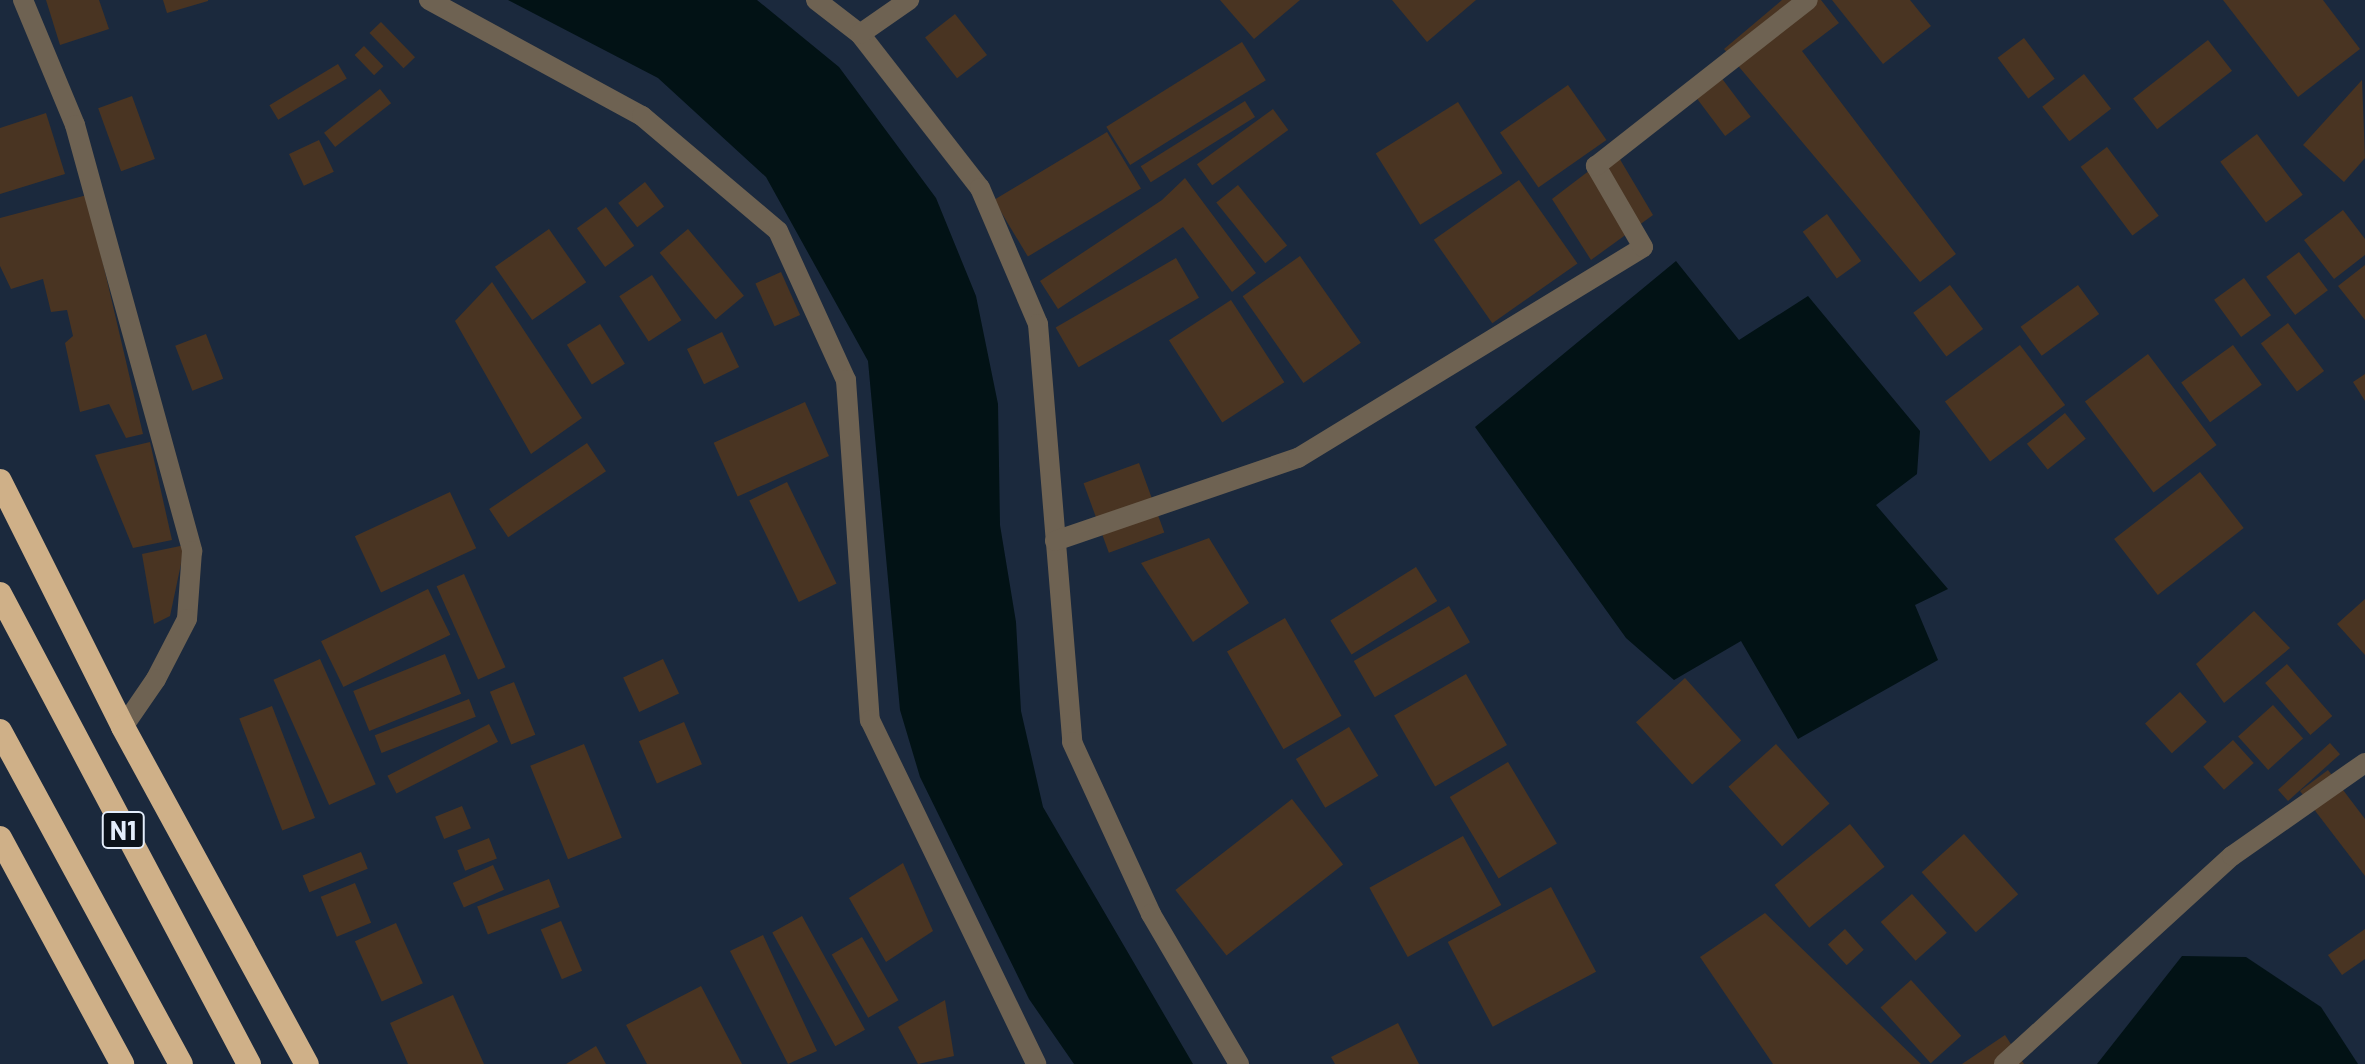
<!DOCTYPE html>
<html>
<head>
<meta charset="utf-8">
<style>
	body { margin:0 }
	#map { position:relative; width:2365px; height:1064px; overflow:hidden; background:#1b293d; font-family:Barlow,sans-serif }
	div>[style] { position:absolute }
	.water>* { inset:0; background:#021215 }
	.building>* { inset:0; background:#493422; transform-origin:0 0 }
	.minor>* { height:20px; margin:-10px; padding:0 10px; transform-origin:10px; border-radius:10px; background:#6e6252 }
	.highway>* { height:24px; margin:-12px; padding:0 12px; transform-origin:12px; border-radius:12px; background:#cfb088 }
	span { translate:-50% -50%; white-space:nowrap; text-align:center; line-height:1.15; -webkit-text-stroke:8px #0b121b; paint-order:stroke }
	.shield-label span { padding:2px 6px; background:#0b121b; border:2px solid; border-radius:6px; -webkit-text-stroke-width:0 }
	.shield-label { font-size:26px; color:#e3edfb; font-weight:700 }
</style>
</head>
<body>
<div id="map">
	<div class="water">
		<i style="clip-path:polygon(508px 0,757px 0,839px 67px,936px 198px,976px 296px,998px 404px,1000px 525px,1016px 622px,1021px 711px,1043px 807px,1193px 1064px,1074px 1064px,1029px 999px,920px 777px,900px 710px,868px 361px,766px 177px,658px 78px)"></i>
		<i style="clip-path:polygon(1676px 261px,1739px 340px,1808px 296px,1920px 431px,1917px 474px,1876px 505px,1948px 589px,1915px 605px,1938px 660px,1798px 739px,1741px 641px,1674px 680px,1626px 638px,1475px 427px)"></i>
		<i style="clip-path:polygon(2182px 956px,2246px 957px,2321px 1007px,2358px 1064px,2097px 1064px)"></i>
	</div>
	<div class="building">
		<i style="clip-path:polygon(46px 0,99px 0,109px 29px,60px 45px)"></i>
		<i style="clip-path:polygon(163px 0,208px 0,208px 1px,167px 13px)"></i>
		<i style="clip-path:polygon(1220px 0,1300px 0,1254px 39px)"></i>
		<i style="clip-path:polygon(1392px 0,1476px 0,1427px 42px)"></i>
		<i style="clip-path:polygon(1782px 0,1821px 0,1839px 23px,1802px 51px,1956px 254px,1920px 282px,1724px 49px)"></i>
		<i style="clip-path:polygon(1832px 0,1910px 0,1931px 26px,1883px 64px)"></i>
		<i style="clip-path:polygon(2223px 0,2323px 0,2360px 49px,2298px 97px)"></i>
		<i style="left:955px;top:14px;width:52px;height:38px;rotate:52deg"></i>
		<i style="left:381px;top:22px;width:49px;height:16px;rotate:46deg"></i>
		<i style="left:2024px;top:38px;width:51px;height:33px;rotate:53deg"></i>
		<i style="left:2208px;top:40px;width:39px;height:95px;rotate:52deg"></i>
		<i style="left:1242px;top:42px;width:45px;height:160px;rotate:58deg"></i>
		<i style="left:364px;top:46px;width:28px;height:13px;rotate:46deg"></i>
		<i style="left:338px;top:64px;width:17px;height:80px;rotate:59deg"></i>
		<i style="left:1714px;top:68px;width:61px;height:32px;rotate:53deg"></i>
		<i style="left:2084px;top:74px;width:44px;height:53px;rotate:52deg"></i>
		<i style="clip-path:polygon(2362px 80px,2365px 158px,2344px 182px,2303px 145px)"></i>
		<i style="left:1568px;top:85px;width:67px;height:83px;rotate:55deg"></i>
		<i style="left:380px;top:89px;width:18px;height:71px;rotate:52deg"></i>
		<i style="left:132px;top:96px;width:67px;height:36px;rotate:70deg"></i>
		<i style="left:1245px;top:101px;width:19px;height:123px;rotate:58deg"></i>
		<i style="left:1458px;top:102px;width:84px;height:97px;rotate:58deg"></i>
		<i style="left:1273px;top:109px;width:26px;height:94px;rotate:54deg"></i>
		<i style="clip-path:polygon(46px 113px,65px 174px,0 194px,0 128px)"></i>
		<i style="left:1107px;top:132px;width:66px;height:132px;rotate:59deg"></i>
		<i style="left:2257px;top:134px;width:76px;height:46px;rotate:53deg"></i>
		<i style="left:319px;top:140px;width:35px;height:33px;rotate:65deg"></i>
		<i style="left:2107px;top:147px;width:86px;height:33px;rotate:53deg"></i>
		<i style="clip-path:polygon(1615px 151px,1653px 215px,1591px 260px,1552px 199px)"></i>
		<i style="clip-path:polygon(1185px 178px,1256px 273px,1232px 292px,1183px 227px,1058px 309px,1040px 281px,1162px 200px)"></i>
		<i style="left:1519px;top:180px;width:102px;height:104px;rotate:55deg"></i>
		<i style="left:645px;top:182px;width:31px;height:34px;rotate:52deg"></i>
		<i style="left:1238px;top:185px;width:78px;height:28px;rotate:51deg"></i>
		<i style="clip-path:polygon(87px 195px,143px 434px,126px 438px,109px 404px,80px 412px,65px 343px,73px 336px,67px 310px,51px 312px,43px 279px,11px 289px,0 266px,0 218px)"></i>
		<i style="left:606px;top:207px;width:48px;height:36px;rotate:54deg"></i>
		<i style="clip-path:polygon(2343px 210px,2365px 239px,2365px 255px,2334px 279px,2304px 240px)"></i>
		<i style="left:1827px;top:214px;width:58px;height:30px;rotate:54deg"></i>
		<i style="left:549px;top:229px;width:65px;height:66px;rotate:55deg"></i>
		<i style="left:688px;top:229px;width:87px;height:37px;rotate:50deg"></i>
		<i style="left:2299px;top:252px;width:48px;height:41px;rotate:53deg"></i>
		<i style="left:1300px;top:256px;width:106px;height:70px;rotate:55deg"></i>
		<i style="left:1176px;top:258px;width:46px;height:139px;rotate:60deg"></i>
		<i style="clip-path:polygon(2365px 265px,2365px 320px,2338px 286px)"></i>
		<i style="left:781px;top:272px;width:47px;height:28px;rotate:66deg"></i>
		<i style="left:652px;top:275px;width:54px;height:39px;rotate:57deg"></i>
		<i style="left:2244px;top:278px;width:46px;height:37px;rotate:54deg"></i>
		<i style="clip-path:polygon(492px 282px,582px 418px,531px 454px,455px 321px)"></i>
		<i style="left:1950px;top:285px;width:55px;height:46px;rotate:53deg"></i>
		<i style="left:2078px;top:285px;width:36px;height:71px;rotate:54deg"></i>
		<i style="left:1231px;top:300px;width:98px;height:74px;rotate:57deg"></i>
		<i style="left:2288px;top:323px;width:60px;height:34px;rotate:53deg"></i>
		<i style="left:600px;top:324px;width:47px;height:39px;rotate:58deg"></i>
		<i style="left:722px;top:332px;width:39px;height:39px;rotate:64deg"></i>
		<i style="left:206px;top:334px;width:48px;height:33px;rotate:69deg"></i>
		<i style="left:2020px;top:345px;width:75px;height:94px;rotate:53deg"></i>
		<i style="left:2233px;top:345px;width:49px;height:64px;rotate:54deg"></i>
		<i style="left:2148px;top:354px;width:114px;height:79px;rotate:53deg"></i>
		<i style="clip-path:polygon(2365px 374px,2365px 401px,2353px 382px)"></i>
		<i style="left:805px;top:402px;width:59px;height:100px;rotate:66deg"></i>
		<i style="left:2065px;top:413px;width:33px;height:49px;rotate:51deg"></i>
		<i style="clip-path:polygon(150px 442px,172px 540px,133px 548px,95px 455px)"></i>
		<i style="left:587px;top:443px;width:34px;height:118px;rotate:56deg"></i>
		<i style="left:1139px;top:463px;width:74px;height:59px;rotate:70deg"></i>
		<i style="left:2200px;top:472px;width:71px;height:109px;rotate:52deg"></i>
		<i style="left:787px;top:482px;width:113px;height:42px;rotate:64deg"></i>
		<i style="left:450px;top:492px;width:62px;height:105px;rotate:65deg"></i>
		<i style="clip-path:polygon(1209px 538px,1249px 603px,1193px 642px,1141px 563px)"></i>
		<i style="clip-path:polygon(185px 545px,170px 616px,154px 624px,142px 554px)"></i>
		<i style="left:1416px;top:567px;width:40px;height:101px;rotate:58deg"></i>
		<i style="left:464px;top:574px;width:102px;height:30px;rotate:66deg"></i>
		<i style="left:428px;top:589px;width:51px;height:119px;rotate:64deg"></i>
		<i style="clip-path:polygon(2365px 599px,2365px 655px,2337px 624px)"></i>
		<i style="left:1449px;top:606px;width:42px;height:110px;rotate:60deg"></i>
		<i style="clip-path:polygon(2254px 611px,2290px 648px,2224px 703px,2196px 664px)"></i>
		<i style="left:1285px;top:618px;width:113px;height:67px;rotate:60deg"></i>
		<i style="left:445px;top:654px;width:43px;height:99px;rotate:68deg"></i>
		<i style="left:320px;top:659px;width:137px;height:51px;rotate:66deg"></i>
		<i style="left:663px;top:659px;width:38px;height:44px;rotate:65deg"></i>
		<i style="left:2287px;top:664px;width:69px;height:29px;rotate:49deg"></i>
		<i style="left:1466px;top:674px;width:82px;height:83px;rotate:60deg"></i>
		<i style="left:1685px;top:678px;width:84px;height:66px;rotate:48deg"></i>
		<i style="left:514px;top:682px;width:57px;height:26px;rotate:68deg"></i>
		<i style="left:2180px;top:692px;width:40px;height:47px;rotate:48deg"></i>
		<i style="left:469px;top:699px;width:19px;height:101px;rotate:69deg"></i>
		<i style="left:2273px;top:705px;width:45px;height:47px;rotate:48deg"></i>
		<i style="left:272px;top:706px;width:120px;height:35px;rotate:69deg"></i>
		<i style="left:684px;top:722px;width:46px;height:49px;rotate:67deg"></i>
		<i style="left:489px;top:724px;width:20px;height:114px;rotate:63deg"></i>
		<i style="left:1349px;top:727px;width:57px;height:62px;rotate:59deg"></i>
		<i style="left:2233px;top:740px;width:31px;height:40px;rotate:48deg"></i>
		<i style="left:2330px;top:743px;width:15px;height:70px;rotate:48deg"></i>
		<i style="left:584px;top:744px;width:101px;height:58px;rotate:68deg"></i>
		<i style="left:1776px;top:744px;width:80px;height:64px;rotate:48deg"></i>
		<i style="left:1508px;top:762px;width:95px;height:68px;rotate:59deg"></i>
		<i style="clip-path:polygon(2328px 770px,2365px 819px,2365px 876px,2300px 791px)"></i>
		<i style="left:1292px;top:799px;width:83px;height:148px;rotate:52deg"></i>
		<i style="left:462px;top:806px;width:24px;height:29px;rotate:68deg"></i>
		<i style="left:1850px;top:824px;width:55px;height:97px;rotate:51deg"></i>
		<i style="left:1964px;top:834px;width:81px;height:57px;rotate:48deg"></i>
		<i style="left:1463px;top:836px;width:79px;height:107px;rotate:61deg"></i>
		<i style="left:489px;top:838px;width:22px;height:34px;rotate:69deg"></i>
		<i style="left:361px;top:852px;width:18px;height:63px;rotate:68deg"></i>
		<i style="clip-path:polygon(903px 863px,933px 931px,886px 962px,849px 898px)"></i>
		<i style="left:493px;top:865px;width:27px;height:44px;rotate:66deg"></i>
		<i style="left:549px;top:879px;width:30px;height:77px;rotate:69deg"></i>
		<i style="left:355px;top:883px;width:43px;height:37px;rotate:68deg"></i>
		<i style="left:1551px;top:887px;width:96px;height:117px;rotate:62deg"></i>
		<i style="left:1912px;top:894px;width:52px;height:42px;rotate:48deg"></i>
		<i style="clip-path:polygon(1765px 913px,1921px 1064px,1773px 1064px,1700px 957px)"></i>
		<i style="left:802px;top:916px;width:130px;height:34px;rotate:61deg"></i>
		<i style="left:561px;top:921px;width:54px;height:22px;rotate:67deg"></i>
		<i style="left:396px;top:923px;width:66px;height:45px;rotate:66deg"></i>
		<i style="left:1845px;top:929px;width:28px;height:23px;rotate:48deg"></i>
		<i style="clip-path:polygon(2365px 929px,2365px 959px,2342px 975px,2328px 955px)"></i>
		<i style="clip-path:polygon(763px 935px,817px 1051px,788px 1064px,730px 951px)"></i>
		<i style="left:862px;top:937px;width:73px;height:35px;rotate:60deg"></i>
		<i style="left:1911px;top:980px;width:75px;height:41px;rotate:48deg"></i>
		<i style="clip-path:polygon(701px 986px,742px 1064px,647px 1064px,626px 1025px)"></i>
		<i style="clip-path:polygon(453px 995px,484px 1064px,408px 1064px,390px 1023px)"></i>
		<i style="clip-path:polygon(945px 1000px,954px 1056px,918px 1064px,898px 1027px)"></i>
		<i style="clip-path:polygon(1398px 1023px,1419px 1064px,1335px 1064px,1331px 1057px)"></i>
		<i style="clip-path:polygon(2005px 1035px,2024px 1064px,1962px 1064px)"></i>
		<i style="clip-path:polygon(596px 1046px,606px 1064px,566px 1064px)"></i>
	</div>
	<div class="minor">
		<i style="left:23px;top:0;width:135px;rotate:67.4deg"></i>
		<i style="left:75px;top:125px;width:442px;rotate:74.6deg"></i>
		<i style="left:192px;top:551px;width:68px;rotate:94.2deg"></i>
		<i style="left:187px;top:619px;width:68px;rotate:117.3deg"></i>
		<i style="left:156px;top:679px;width:58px;rotate:124.5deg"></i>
		<i style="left:429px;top:0;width:243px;rotate:28.6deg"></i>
		<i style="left:642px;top:116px;width:178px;rotate:40.2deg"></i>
		<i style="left:778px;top:231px;width:164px;rotate:65.5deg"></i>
		<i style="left:846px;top:380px;width:341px;rotate:86deg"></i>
		<i style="left:870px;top:720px;width:382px;rotate:64.2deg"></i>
		<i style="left:816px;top:0;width:56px;rotate:37.7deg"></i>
		<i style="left:860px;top:34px;width:195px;rotate:52.1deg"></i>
		<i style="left:980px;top:188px;width:148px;rotate:66.9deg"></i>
		<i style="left:1038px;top:324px;width:419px;rotate:85.3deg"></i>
		<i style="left:1072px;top:742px;width:189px;rotate:65.3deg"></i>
		<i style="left:1151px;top:914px;width:174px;rotate:59.6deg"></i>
		<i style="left:860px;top:34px;width:60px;rotate:-34.8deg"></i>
		<i style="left:1055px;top:541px;width:257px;rotate:-18.9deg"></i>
		<i style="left:1298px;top:458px;width:404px;rotate:-31.4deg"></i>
		<i style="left:1643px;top:247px;width:94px;rotate:-120.1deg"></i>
		<i style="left:1596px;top:166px;width:269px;rotate:-38.1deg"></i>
		<i style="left:2004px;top:1064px;width:309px;rotate:-42.4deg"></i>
		<i style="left:2232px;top:856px;width:162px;rotate:-35deg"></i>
	</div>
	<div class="highway">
		<i style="left:0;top:481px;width:275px;rotate:63.4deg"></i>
		<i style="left:123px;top:727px;width:384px;rotate:61.4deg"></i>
		<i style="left:0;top:594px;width:532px;rotate:62.09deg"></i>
		<i style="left:0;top:731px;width:379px;rotate:61.5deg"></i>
		<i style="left:0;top:838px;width:257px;rotate:61.6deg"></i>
	</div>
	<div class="shield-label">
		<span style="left:123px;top:830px">N1</span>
	</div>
</div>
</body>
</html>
